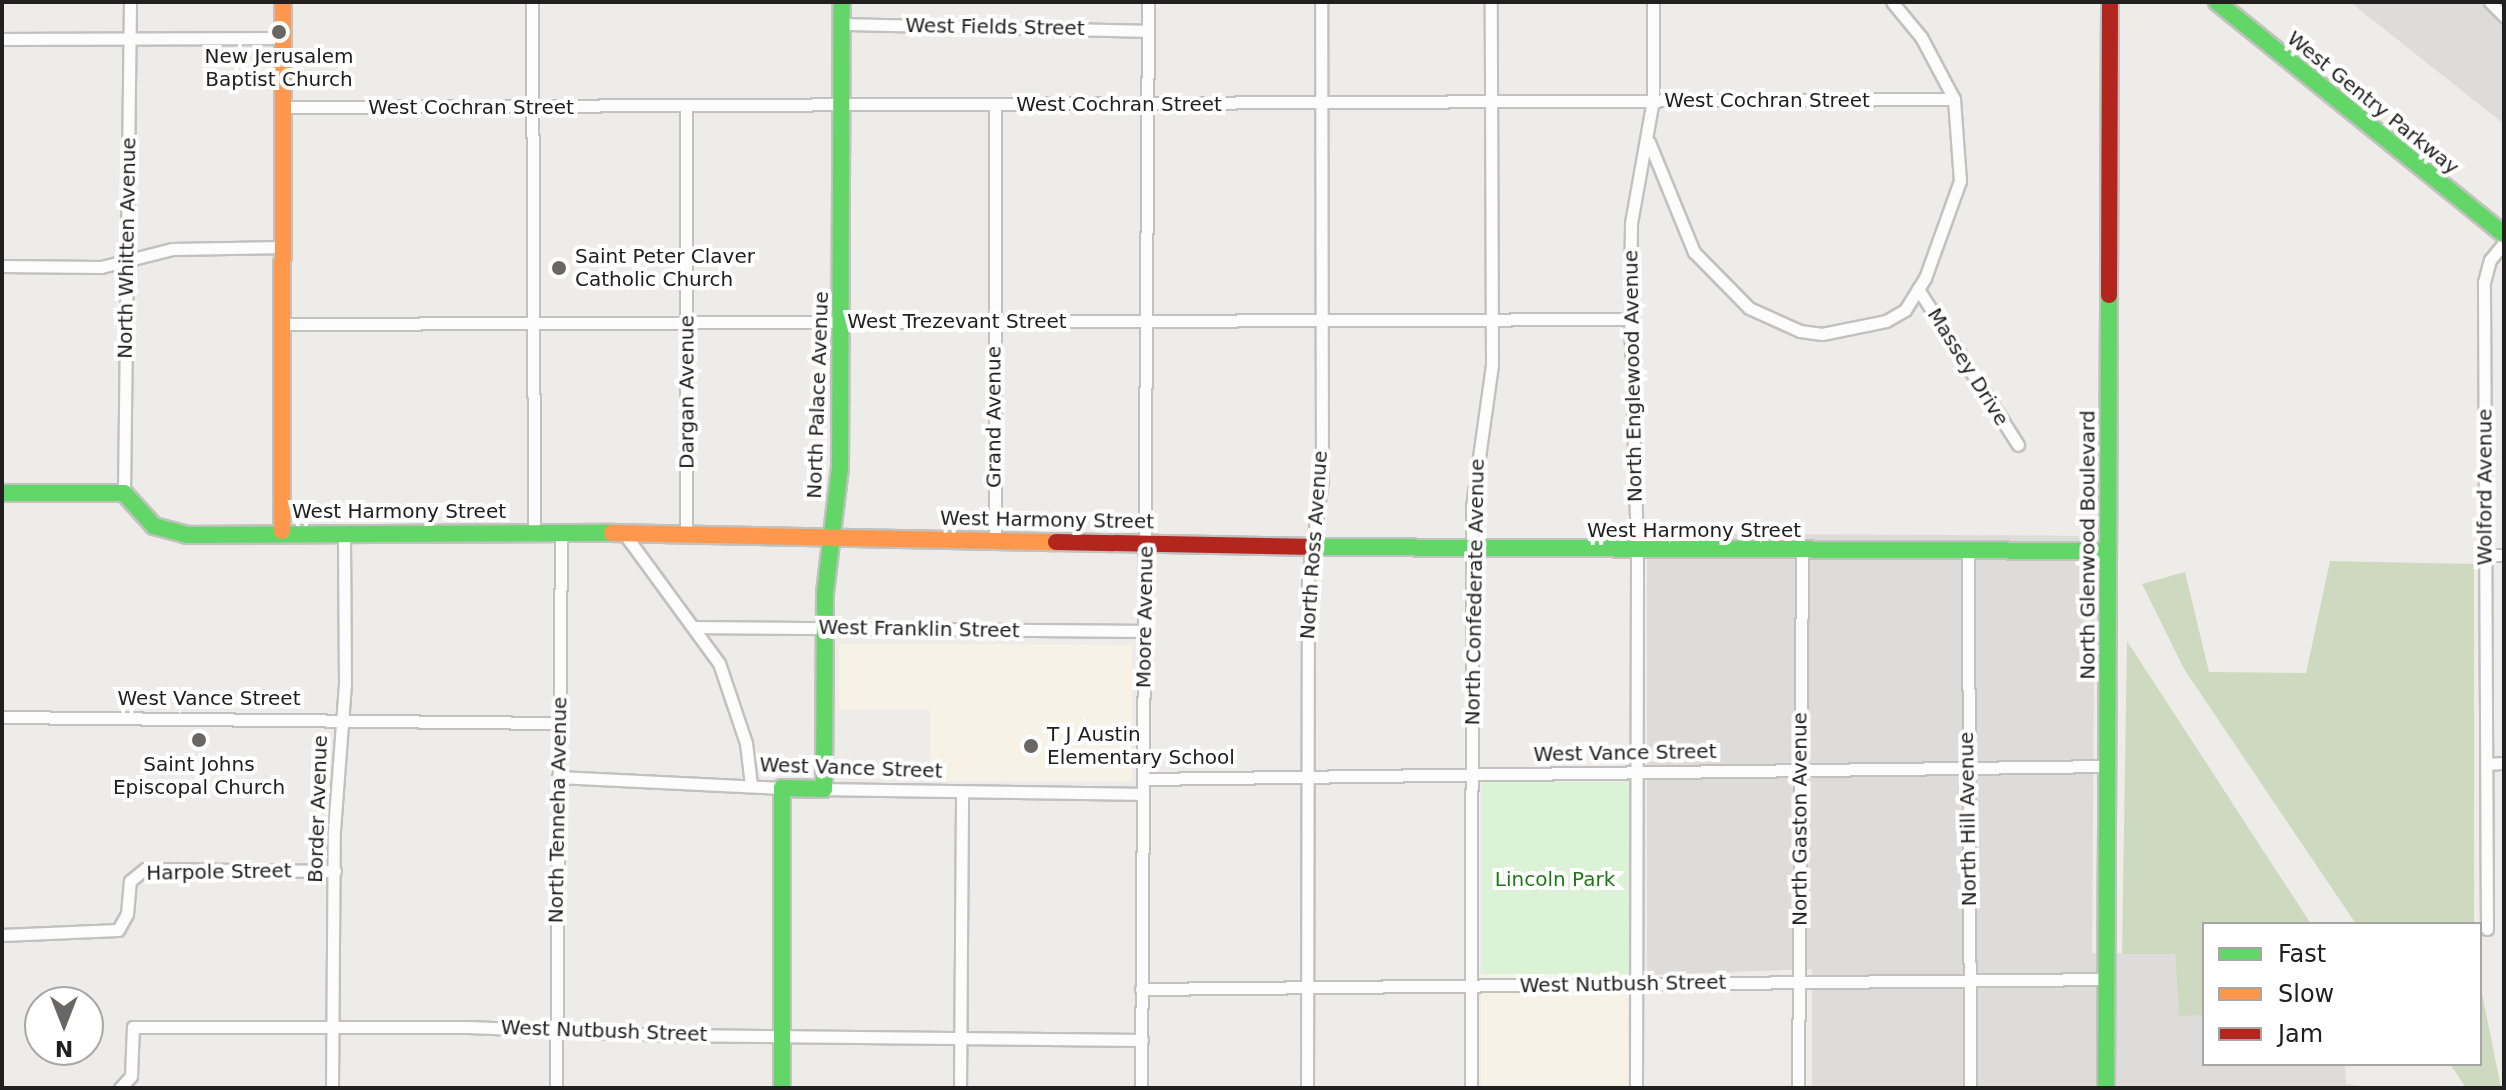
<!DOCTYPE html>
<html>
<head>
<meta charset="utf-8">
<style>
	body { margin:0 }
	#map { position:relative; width:2506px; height:1090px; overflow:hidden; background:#eeece9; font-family:"DejaVu Sans",sans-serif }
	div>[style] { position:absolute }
	.residential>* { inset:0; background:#dddcda }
	.education>* { inset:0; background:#f6f3e6; transform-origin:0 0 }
	.forest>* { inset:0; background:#cedac0 }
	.park>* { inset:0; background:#dcf2d7; transform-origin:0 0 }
	.roads { filter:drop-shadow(2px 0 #c1c1bf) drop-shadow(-2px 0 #c1c1bf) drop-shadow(0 2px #c1c1bf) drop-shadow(0 -2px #c1c1bf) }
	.street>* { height:11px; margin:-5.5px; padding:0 5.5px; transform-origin:5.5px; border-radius:5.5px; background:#fcfcfc }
	.fast>* { height:16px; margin:-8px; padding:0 8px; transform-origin:8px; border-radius:8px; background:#63d668 }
	.slow>* { height:16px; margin:-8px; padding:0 8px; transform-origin:8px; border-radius:8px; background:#ff974d }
	.jam>* { height:16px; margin:-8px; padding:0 8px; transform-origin:8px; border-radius:8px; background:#b3261e }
	.dots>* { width:22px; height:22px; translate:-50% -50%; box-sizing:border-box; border:4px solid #fff; border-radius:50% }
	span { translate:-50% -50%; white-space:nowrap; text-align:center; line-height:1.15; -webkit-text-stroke:8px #fff; paint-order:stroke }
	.street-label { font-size:20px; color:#202020 }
	.poi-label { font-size:20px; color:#202020 }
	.left { translate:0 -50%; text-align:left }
	.park-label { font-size:20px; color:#1d7913 }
	.frame { position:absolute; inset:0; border:4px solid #202020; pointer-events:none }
	.legend { position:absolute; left:2202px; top:922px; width:280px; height:144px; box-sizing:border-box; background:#fff; border:2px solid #a6a6a6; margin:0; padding:10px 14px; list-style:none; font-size:24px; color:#202020 }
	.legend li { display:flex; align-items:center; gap:16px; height:40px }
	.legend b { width:40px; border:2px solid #a6a6a6 }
	.north { position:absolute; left:24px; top:986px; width:80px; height:80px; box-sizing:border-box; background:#fff; border:2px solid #a6a6a6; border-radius:50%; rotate:180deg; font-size:22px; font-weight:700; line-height:32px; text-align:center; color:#202020 }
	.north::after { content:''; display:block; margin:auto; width:28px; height:36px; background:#686766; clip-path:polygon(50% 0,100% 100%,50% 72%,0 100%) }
</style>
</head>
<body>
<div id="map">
	<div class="residential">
		<i style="clip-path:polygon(2350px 2px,2504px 2px,2504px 124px)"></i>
		<i style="clip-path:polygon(1647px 533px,2095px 536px,2092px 953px,2175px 954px,2179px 1015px,2204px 1015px,2204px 1064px,2345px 1064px,2346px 1084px,2377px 1088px,1812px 1088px,1812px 969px,1647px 975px)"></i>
	</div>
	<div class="education">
		<i style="clip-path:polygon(839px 644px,1132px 645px,1132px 782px,930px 781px,930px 710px,839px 710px)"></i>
		<i style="left:1481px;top:974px;width:147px;height:114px"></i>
	</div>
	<div class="forest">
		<i style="clip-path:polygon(2330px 561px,2474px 564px,2474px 924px,2356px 924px,2184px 669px,2142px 584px,2185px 572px,2209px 672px,2306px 673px)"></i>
		<i style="clip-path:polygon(2127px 641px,2311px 924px,2204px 924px,2204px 1015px,2179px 1016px,2175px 954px,2122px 954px)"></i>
		<i style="clip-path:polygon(2480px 983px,2501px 1088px,2466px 1088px,2450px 1064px,2480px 1064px)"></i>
	</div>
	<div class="park">
		<i style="left:1482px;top:782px;width:147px;height:192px"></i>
	</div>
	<div class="roads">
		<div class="street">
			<i style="left:532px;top:2px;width:529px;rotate:89.78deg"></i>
			<i style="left:2490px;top:2px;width:20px;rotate:45deg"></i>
			<i style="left:842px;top:24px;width:306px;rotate:1.3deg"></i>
			<i style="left:2px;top:39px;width:281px;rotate:-0.2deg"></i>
			<i style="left:283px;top:107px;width:1671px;rotate:-0.27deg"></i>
			<i style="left:1649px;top:142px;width:119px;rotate:67.8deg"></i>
			<i style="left:1694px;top:252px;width:78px;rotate:45.5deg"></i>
			<i style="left:1749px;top:308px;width:56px;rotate:24.3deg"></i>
			<i style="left:1800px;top:331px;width:22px;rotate:8deg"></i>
			<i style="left:1822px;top:334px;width:65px;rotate:-11.5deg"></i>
			<i style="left:1886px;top:321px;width:22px;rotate:-30deg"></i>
			<i style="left:1905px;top:310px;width:38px;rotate:-58deg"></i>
			<i style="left:1925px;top:278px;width:103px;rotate:-70.2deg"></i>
			<i style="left:1960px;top:181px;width:82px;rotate:-94.2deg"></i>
			<i style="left:1954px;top:99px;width:70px;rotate:-118deg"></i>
			<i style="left:1921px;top:37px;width:45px;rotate:-129.6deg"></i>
			<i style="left:2px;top:266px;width:99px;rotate:0.6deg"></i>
			<i style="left:101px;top:267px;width:73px;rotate:-14.2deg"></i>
			<i style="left:172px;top:249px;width:113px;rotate:-1deg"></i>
			<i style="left:1918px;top:289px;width:185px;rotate:57.3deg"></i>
			<i style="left:285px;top:324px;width:1345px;rotate:-0.21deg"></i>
			<i style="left:124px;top:493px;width:491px;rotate:-89.3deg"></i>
			<i style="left:623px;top:532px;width:162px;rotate:53.8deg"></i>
			<i style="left:719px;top:663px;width:84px;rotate:71.4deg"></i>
			<i style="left:746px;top:743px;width:42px;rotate:83.2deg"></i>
			<i style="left:686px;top:533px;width:427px;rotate:-90deg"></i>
			<i style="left:995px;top:538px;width:434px;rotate:-90deg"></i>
			<i style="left:1968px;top:549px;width:539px;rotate:89.79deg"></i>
			<i style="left:2485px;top:555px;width:19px"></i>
			<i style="left:695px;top:627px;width:449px;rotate:0.5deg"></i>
			<i style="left:2px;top:717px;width:557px;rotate:0.62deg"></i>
			<i style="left:2488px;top:764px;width:16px;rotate:-4deg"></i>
			<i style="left:558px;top:777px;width:224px;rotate:2.8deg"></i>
			<i style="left:1143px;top:779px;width:964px;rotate:-0.77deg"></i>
			<i style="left:824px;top:789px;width:319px;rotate:0.9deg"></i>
			<i style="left:2487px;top:929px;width:647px;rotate:-90.27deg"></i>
			<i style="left:2484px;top:282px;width:23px;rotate:-75deg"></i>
			<i style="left:2490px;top:260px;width:22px;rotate:-51deg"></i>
			<i style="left:2px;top:935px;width:116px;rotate:-2.5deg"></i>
			<i style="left:118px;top:930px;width:18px;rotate:-61deg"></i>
			<i style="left:127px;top:914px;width:33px;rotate:-85deg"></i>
			<i style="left:130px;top:881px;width:19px;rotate:-39deg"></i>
			<i style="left:145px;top:869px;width:190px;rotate:0.6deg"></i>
			<i style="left:1141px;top:989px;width:963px;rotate:-0.59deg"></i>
			<i style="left:120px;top:1088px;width:16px;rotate:-47deg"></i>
			<i style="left:131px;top:1076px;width:49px;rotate:-87.7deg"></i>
			<i style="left:133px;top:1027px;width:335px"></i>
			<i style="left:468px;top:1027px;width:200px;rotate:2.3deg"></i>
			<i style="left:668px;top:1035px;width:474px;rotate:0.6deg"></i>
			<i style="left:332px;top:1088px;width:258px;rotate:-89.6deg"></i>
			<i style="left:334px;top:830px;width:146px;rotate:-85.7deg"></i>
			<i style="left:345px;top:684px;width:152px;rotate:-90.4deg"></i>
			<i style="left:556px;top:1088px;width:556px;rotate:-89.48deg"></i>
			<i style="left:960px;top:1088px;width:296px;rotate:-89.6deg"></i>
			<i style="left:1141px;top:1088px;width:1086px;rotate:-89.63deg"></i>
			<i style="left:1307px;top:1088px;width:511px;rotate:-89.89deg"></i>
			<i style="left:1308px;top:577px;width:98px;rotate:-81.8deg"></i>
			<i style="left:1322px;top:480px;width:478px;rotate:-90.1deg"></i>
			<i style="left:1471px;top:1088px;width:581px;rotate:-89.9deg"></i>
			<i style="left:1472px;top:507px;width:144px;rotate:-82deg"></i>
			<i style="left:1492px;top:364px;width:362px;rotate:-90.2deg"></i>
			<i style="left:1636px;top:1088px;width:539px;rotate:-89.89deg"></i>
			<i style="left:1637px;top:549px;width:230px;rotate:-91.7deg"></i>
			<i style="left:1630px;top:319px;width:96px;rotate:-89.4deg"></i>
			<i style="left:1631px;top:223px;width:125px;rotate:-79.9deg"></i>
			<i style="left:1653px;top:100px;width:98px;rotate:-90deg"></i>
			<i style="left:1798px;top:1088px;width:538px;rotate:-89.57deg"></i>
		</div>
		<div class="fast">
			<i style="left:2217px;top:2px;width:369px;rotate:39deg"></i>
			<i style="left:2px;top:493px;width:122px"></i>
			<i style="left:124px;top:493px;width:45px;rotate:47.7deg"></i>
			<i style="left:154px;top:526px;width:34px;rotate:15deg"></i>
			<i style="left:187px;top:535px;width:425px;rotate:-0.3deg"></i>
			<i style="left:1315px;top:547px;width:792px;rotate:0.29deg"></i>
			<i style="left:782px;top:1088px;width:300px;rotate:-90deg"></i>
			<i style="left:782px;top:788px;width:42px;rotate:1.4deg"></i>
			<i style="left:824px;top:789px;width:196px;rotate:-89.7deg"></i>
			<i style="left:825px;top:593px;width:126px;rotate:-83.2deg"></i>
			<i style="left:840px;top:468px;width:466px;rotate:-89.8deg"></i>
			<i style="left:2106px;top:1088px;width:793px;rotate:-89.78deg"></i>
		</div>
		<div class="slow">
			<i style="left:282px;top:531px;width:529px;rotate:-89.89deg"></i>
			<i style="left:612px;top:533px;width:444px;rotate:1.2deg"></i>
		</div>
		<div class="jam">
			<i style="left:2109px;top:295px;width:293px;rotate:-89.8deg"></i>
			<i style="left:1056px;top:542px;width:259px;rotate:1.1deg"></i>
		</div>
	</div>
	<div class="dots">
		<i style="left:279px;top:32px;background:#686766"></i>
		<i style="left:559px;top:268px;background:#686766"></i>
		<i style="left:199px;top:740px;background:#686766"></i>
		<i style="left:1031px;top:746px;background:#686766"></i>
	</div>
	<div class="street-label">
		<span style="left:995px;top:27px;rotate:1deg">West Fields Street</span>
		<span style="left:1767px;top:100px">West Cochran Street</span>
		<span style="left:2373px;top:103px;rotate:39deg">West Gentry Parkway</span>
		<span style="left:1119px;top:104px">West Cochran Street</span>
		<span style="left:471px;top:107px">West Cochran Street</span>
		<span style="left:127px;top:248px;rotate:-89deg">North Whitten Avenue</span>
		<span style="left:957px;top:321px">West Trezevant Street</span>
		<span style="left:1968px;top:367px;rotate:58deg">Massey Drive</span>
		<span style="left:1633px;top:376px;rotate:-91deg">North Englewood Avenue</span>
		<span style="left:687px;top:392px;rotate:-90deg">Dargan Avenue</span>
		<span style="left:818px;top:395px;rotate:-88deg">North Palace Avenue</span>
		<span style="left:994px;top:417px;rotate:-90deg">Grand Avenue</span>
		<span style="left:2485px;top:487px;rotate:-90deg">Wolford Avenue</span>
		<span style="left:399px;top:511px">West Harmony Street</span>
		<span style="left:1047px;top:520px;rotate:1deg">West Harmony Street</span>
		<span style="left:1694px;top:530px">West Harmony Street</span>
		<span style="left:1314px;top:545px;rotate:-86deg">North Ross Avenue</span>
		<span style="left:2088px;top:545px;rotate:-90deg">North Glenwood Boulevard</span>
		<span style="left:1475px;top:592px;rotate:-89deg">North Confederate Avenue</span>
		<span style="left:1145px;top:617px;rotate:-89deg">Moore Avenue</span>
		<span style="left:919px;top:629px;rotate:1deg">West Franklin Street</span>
		<span style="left:209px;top:698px">West Vance Street</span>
		<span style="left:1625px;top:753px;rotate:-1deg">West Vance Street</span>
		<span style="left:851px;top:768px;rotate:2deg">West Vance Street</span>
		<span style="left:318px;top:809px;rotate:-88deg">Border Avenue</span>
		<span style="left:558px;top:810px;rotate:-89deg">North Tenneha Avenue</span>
		<span style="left:1800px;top:819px;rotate:-90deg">North Gaston Avenue</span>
		<span style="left:1968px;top:819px;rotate:-91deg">North Hill Avenue</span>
		<span style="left:219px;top:872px;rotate:-1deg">Harpole Street</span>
		<span style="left:1623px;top:984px;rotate:-1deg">West Nutbush Street</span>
		<span style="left:604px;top:1031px;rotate:2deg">West Nutbush Street</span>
	</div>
	<div class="poi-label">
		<span style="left:279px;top:68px">New Jerusalem<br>Baptist Church</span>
		<span class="left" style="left:575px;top:268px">Saint Peter Claver<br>Catholic Church</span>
		<span class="left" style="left:1047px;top:746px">T J Austin<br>Elementary School</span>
		<span style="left:199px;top:776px">Saint Johns<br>Episcopal Church</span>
	</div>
	<div class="park-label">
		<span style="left:1555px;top:879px">Lincoln Park</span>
	</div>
	<div class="frame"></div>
	<ul class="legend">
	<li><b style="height:10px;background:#63d668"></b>Fast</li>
	<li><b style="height:10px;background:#ff974d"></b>Slow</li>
	<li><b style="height:10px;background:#b3261e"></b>Jam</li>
	</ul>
	<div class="north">N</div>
</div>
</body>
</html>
